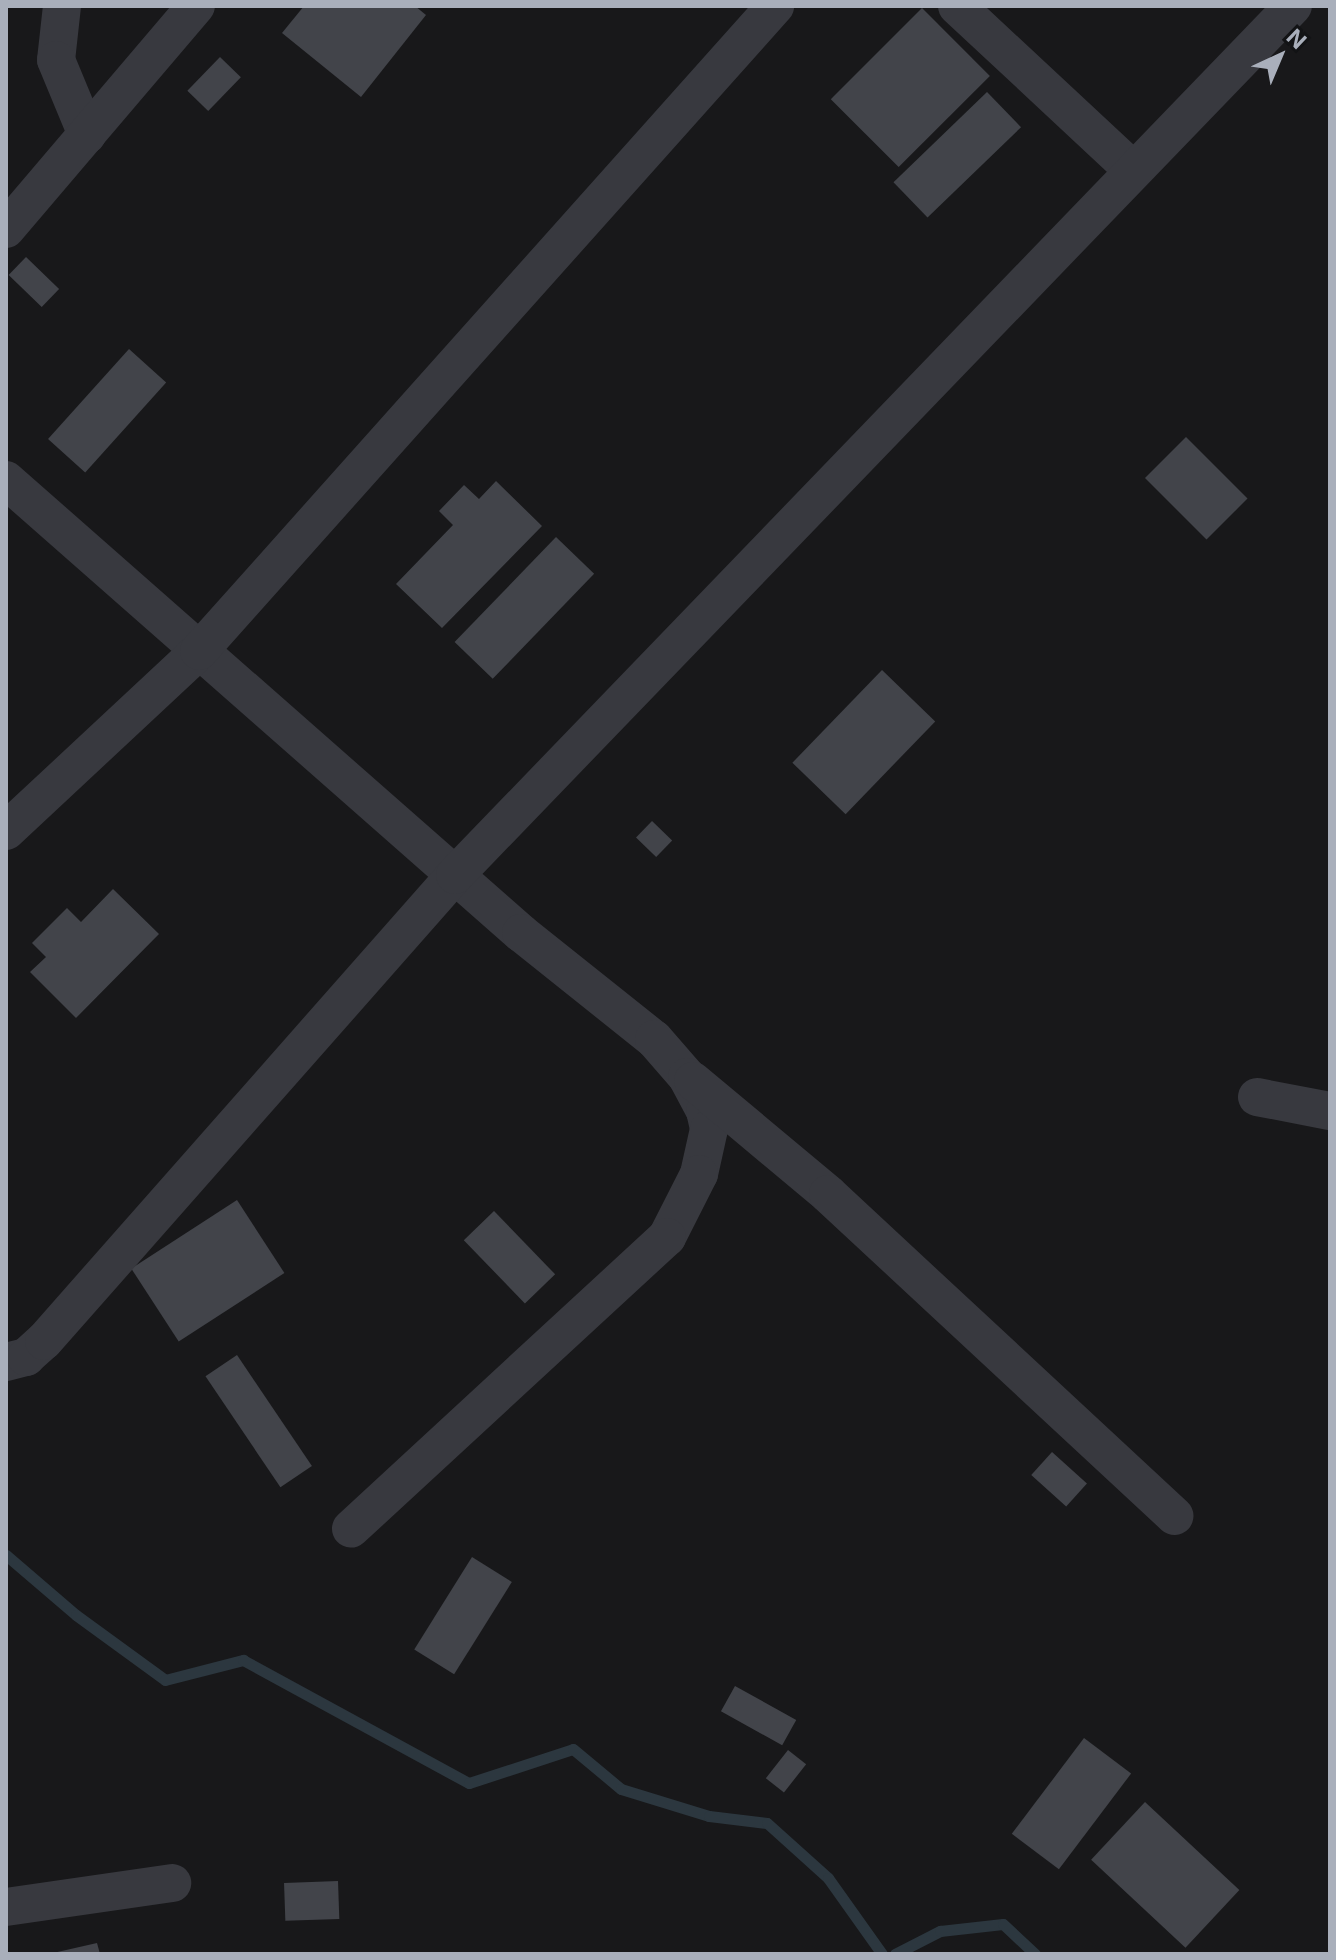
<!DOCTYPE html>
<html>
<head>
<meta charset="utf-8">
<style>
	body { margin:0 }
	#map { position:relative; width:1336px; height:1960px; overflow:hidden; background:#18181a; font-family:Inter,sans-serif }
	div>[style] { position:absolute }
	.stream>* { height:11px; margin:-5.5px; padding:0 5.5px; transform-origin:5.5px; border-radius:5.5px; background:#2c373f }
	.building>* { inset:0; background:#42444a; transform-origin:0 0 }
	.street>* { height:38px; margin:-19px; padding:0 19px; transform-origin:19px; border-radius:19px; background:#38393f }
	span { translate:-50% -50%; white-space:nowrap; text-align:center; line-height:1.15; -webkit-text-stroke:7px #121315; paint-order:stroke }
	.frame { position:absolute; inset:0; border:8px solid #a9afbb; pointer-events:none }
	.north { position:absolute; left:1240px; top:16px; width:80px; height:80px; -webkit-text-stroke:6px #121315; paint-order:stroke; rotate:44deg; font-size:22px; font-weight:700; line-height:32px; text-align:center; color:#a9afbb }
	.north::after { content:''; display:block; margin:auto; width:28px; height:36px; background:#a9afbb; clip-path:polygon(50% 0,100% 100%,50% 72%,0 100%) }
</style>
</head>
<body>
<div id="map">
	<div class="stream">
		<i style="left:6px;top:1555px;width:92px;rotate:40.6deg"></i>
		<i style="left:76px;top:1615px;width:110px;rotate:36.1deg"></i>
		<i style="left:165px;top:1680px;width:81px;rotate:-14.4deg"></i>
		<i style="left:243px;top:1660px;width:257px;rotate:28.6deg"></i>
		<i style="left:469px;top:1783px;width:109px;rotate:-18.1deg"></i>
		<i style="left:573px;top:1749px;width:62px;rotate:39.8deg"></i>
		<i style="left:621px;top:1789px;width:92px;rotate:17.1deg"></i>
		<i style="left:709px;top:1816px;width:58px;rotate:6.9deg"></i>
		<i style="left:767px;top:1823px;width:82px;rotate:42deg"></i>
		<i style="left:828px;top:1878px;width:93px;rotate:54.6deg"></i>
		<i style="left:895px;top:1954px;width:51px;rotate:-27.1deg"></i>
		<i style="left:940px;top:1931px;width:63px;rotate:-6.3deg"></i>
		<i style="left:1003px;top:1924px;width:44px;rotate:43.2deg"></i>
	</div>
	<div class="building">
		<i style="clip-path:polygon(304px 6px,415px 6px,426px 15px,361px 97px,282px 33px)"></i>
		<i style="left:922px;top:8px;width:96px;height:129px;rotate:45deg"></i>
		<i style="left:220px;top:57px;width:29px;height:47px;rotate:44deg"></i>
		<i style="left:987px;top:92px;width:49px;height:130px;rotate:46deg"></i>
		<i style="left:26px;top:257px;width:46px;height:25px;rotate:44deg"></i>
		<i style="left:129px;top:349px;width:50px;height:121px;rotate:42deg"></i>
		<i style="left:1186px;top:437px;width:87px;height:58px;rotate:45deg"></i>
		<i style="clip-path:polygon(496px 481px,542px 526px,442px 628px,396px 584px,453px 525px,439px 511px,464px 485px,479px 499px)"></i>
		<i style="left:556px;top:537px;width:53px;height:146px;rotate:44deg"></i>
		<i style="left:882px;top:670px;width:74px;height:129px;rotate:44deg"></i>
		<i style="left:652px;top:821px;width:28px;height:23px;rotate:44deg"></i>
		<i style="clip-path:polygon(113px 889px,159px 934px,76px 1018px,30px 972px,46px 957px,32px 943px,67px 908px,81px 922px)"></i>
		<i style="left:237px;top:1200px;width:87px;height:126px;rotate:57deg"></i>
		<i style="left:494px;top:1211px;width:88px;height:42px;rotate:46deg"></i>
		<i style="left:237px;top:1355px;width:134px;height:38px;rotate:56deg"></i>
		<i style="left:1052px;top:1452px;width:47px;height:31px;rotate:42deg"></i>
		<i style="left:472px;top:1557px;width:47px;height:109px;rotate:32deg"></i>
		<i style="left:735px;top:1686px;width:70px;height:29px;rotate:29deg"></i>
		<i style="left:1084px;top:1738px;width:59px;height:120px;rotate:37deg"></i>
		<i style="left:788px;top:1750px;width:23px;height:36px;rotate:38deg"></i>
		<i style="left:1145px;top:1802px;width:129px;height:79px;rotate:43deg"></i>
		<i style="left:338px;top:1881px;width:38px;height:54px;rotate:88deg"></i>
		<i style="clip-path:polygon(97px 1943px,100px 1954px,53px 1954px,53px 1953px)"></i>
	</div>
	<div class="street">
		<i style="left:62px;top:6px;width:54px;rotate:96.3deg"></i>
		<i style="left:56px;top:60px;width:81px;rotate:67.5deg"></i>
		<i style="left:957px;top:6px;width:239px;rotate:43deg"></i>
		<i style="left:6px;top:229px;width:293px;rotate:-49.6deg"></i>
		<i style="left:6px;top:480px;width:686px;rotate:41.34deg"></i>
		<i style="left:521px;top:933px;width:170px;rotate:38.6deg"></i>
		<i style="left:654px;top:1039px;width:50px;rotate:49deg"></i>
		<i style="left:687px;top:1077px;width:38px;rotate:62deg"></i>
		<i style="left:705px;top:1111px;width:18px;rotate:77deg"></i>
		<i style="left:709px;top:1129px;width:46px;rotate:102.5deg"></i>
		<i style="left:699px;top:1174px;width:71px;rotate:116.9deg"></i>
		<i style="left:667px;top:1237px;width:430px;rotate:137.3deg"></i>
		<i style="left:6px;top:831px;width:264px;rotate:-43deg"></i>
		<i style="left:199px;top:651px;width:865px;rotate:-48.23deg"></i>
		<i style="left:693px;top:1081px;width:176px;rotate:39.9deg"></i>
		<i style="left:828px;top:1194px;width:473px;rotate:42.9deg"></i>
		<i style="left:1257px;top:1097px;width:74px;rotate:10.9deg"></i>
		<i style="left:6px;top:1362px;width:21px;rotate:-14deg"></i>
		<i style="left:26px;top:1357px;width:24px;rotate:-42deg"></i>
		<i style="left:44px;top:1341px;width:621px;rotate:-48.59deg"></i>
		<i style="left:455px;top:875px;width:1207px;rotate:-46.04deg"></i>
		<i style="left:6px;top:1907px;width:168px;rotate:-8.2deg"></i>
	</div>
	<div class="frame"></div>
	<div class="north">N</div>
</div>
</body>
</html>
